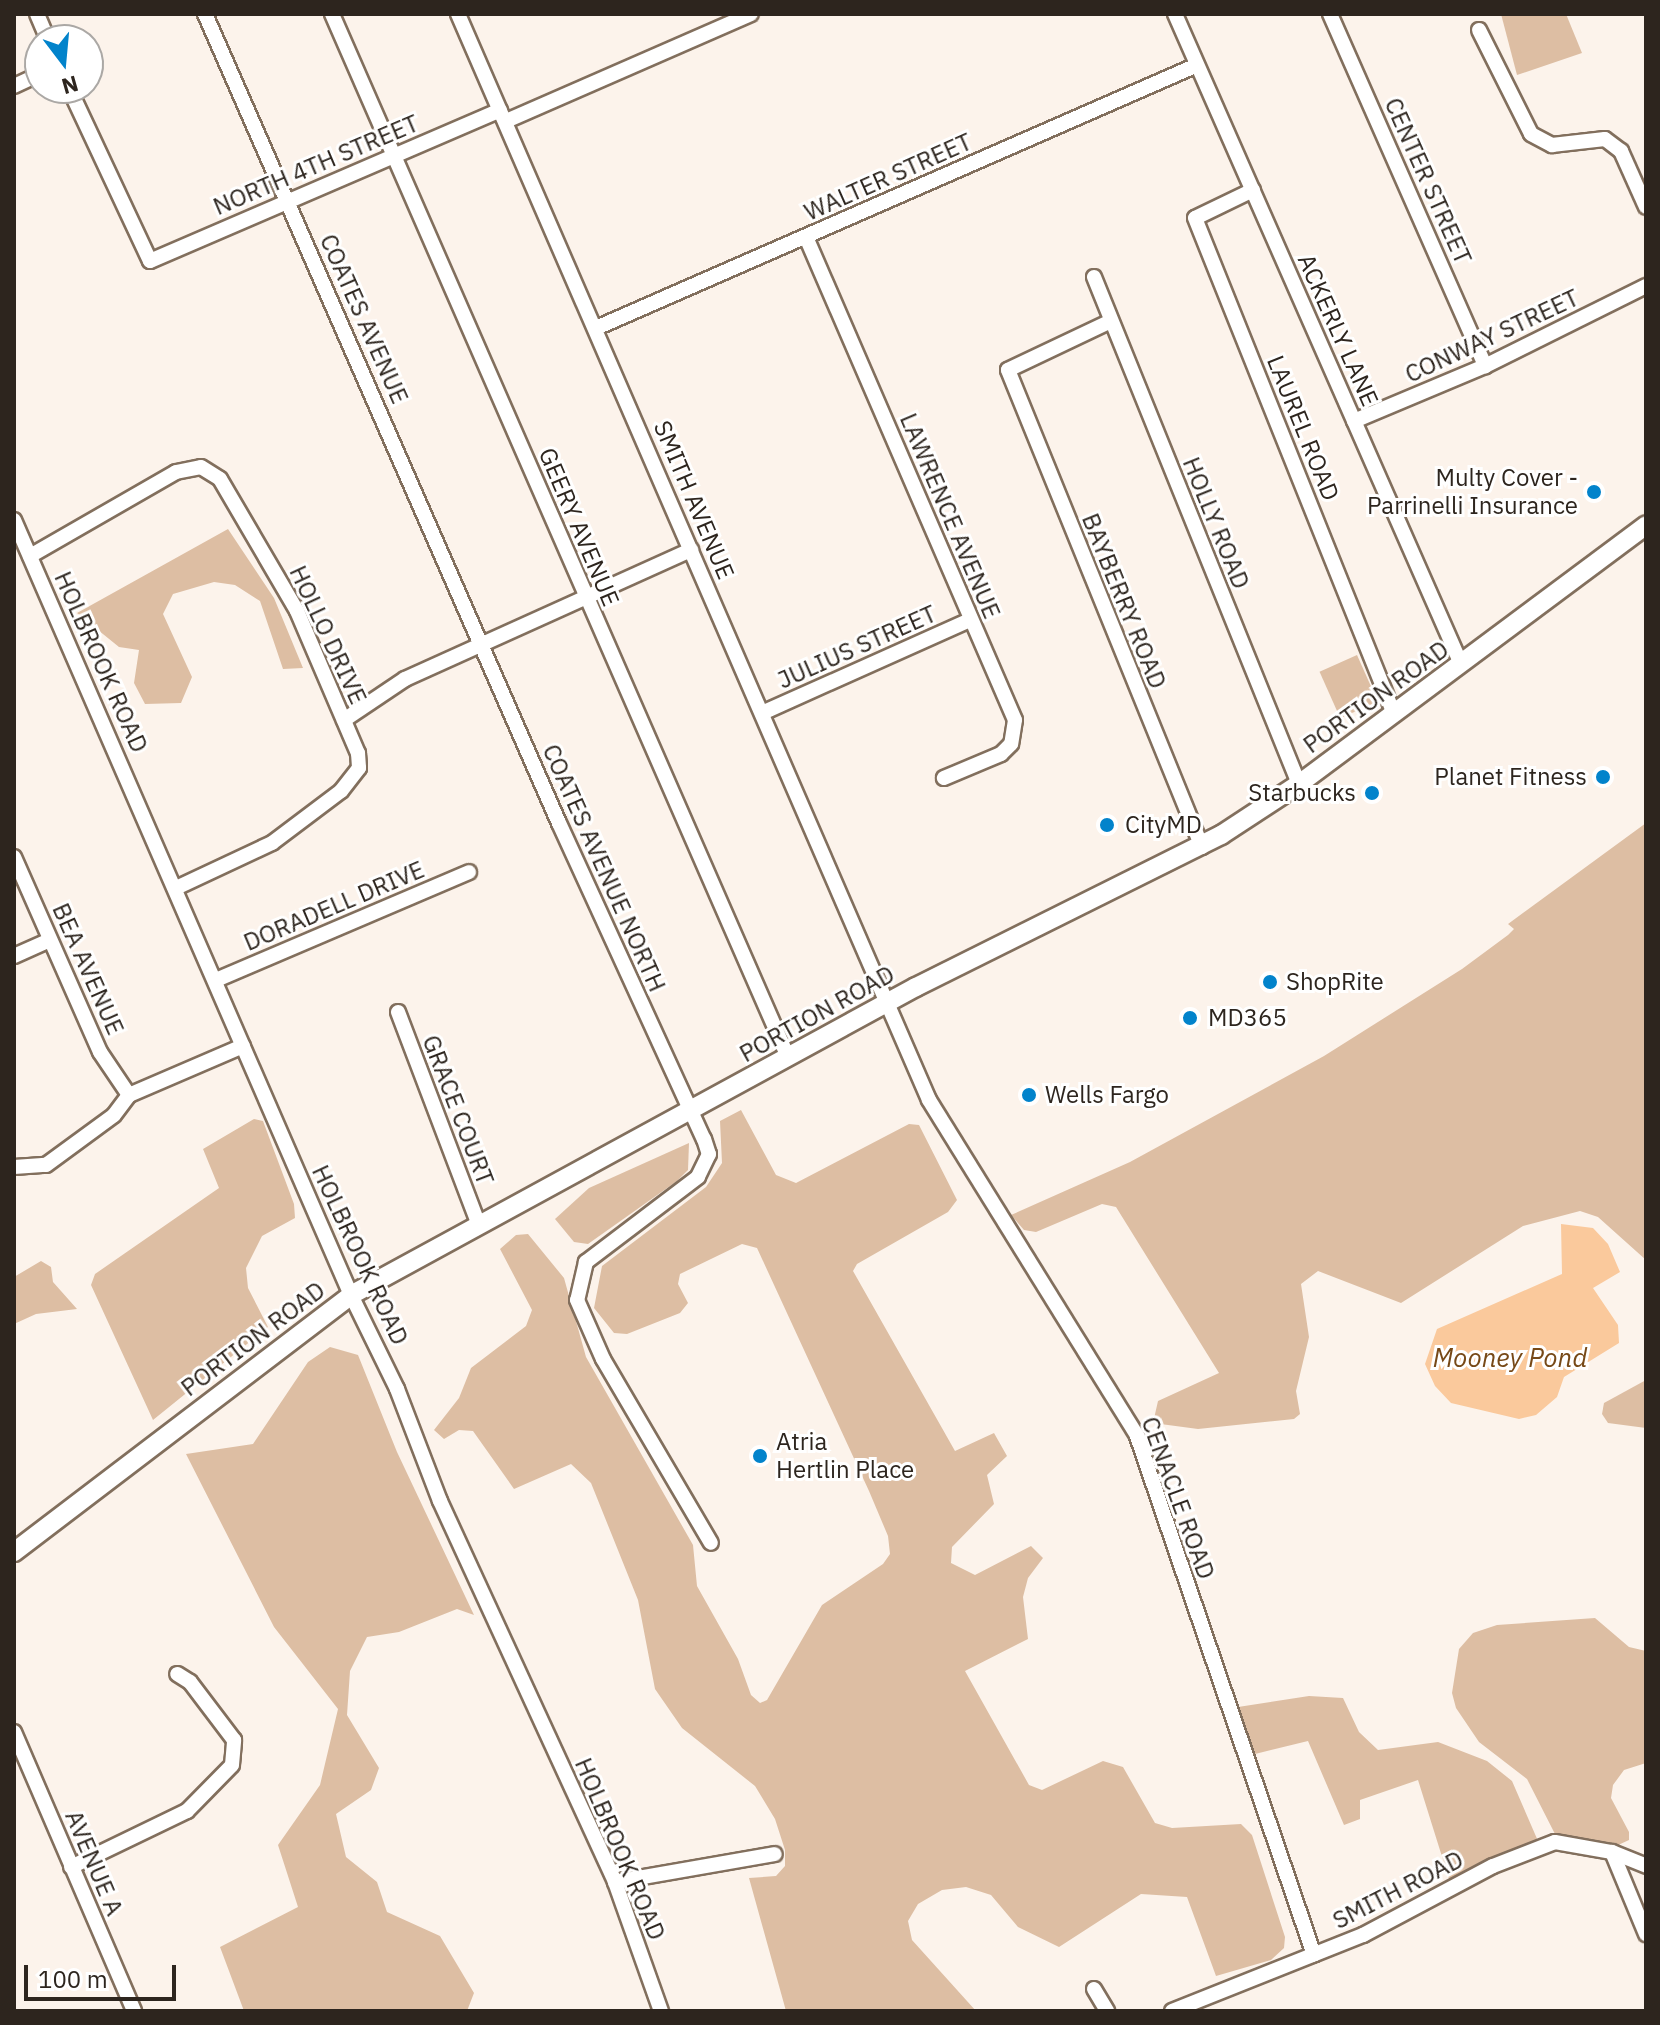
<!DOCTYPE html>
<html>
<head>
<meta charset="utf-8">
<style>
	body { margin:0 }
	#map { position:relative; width:1660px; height:2025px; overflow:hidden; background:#fcf3eb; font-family:"IBM Plex Sans",sans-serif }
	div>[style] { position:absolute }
	.green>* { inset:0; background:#ddbea3; transform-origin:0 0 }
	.water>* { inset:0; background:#fac99c }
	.roads { filter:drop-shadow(2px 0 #826f5d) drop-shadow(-2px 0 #826f5d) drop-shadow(0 2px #826f5d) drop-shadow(0 -2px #826f5d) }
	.minor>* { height:14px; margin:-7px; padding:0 7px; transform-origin:7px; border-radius:7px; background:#fff }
	.major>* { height:18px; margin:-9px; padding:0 9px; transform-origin:9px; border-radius:9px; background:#fff }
	.dots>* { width:22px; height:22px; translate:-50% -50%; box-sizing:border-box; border:4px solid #fff; border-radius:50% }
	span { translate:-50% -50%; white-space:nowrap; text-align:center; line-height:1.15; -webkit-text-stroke:6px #fff; paint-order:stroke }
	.street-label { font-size:24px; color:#2d251e }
	.poi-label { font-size:24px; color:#2d251e }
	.right { translate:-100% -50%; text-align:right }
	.left { translate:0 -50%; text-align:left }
	.water-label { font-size:26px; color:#774917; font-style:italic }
	.frame { position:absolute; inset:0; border:16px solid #2d251e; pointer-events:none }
	.north { position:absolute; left:24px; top:24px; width:80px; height:80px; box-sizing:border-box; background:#fff; border:2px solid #aba8a5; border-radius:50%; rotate:164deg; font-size:22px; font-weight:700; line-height:32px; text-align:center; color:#2d251e }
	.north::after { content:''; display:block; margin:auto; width:28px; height:36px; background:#0283cb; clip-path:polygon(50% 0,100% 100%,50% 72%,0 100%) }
	.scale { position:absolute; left:24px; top:1965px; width:152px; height:36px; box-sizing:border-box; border:4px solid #2d251e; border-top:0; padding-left:10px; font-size:24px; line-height:28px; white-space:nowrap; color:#2d251e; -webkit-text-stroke:6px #fff; paint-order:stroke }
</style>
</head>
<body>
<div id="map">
	<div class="green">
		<i style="clip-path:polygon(1501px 14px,1566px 14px,1582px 53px,1517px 75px)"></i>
		<i style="clip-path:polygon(228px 529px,274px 598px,303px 668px,283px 669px,260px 601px,235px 585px,214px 582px,173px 594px,163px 614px,192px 677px,181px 703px,145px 704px,134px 683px,139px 650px,119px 647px,77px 613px)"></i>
		<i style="left:1357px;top:655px;width:51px;height:41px;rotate:66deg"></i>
		<i style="clip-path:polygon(1646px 823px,1646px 1260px,1598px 1217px,1580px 1211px,1523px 1226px,1401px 1303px,1318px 1271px,1301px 1284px,1309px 1337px,1296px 1391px,1300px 1414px,1294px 1419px,1198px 1429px,1153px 1423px,1158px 1401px,1219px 1373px,1116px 1207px,1102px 1204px,1036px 1232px,1024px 1230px,1011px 1215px,1130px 1162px,1324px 1056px,1462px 969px,1508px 935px,1514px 929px,1508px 924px)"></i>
		<i style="clip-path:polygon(741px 1110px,776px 1175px,796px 1183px,909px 1124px,919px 1125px,957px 1200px,948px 1212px,857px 1264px,853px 1271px,955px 1451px,994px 1433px,1007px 1456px,987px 1475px,994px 1504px,952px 1547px,951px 1563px,975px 1575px,1031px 1546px,1043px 1558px,1028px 1578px,1023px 1597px,1028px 1639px,965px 1671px,1029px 1785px,1042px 1790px,1103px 1761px,1123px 1767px,1155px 1823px,1172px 1828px,1241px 1824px,1252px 1835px,1285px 1937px,1284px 1948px,1271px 1960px,1216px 1976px,1187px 1897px,1141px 1894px,1059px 1947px,1018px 1927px,991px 1895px,966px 1887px,942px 1890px,918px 1904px,908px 1921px,912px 1940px,976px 2011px,786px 2011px,749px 1878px,776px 1876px,785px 1866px,785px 1850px,775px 1819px,755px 1786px,682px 1728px,655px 1689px,638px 1600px,591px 1483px,571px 1464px,514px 1489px,473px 1431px,459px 1430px,444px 1439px,434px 1430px,459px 1398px,471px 1368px,526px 1326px,532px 1310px,500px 1249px,516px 1235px,528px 1234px,564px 1278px,586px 1357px,693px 1545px,697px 1586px,738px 1659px,751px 1695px,760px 1703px,767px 1700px,822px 1605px,883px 1564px,890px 1554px,888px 1536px,869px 1491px,757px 1248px,742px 1244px,680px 1274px,678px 1284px,688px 1303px,680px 1313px,627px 1334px,614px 1333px,594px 1308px,602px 1266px,706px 1187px,722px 1163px,720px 1121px)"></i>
		<i style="clip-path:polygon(254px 1119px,263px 1121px,294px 1204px,295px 1218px,262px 1236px,246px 1268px,248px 1288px,268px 1327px,153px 1420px,91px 1285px,95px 1274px,219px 1188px,203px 1149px)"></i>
		<i style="clip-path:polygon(689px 1143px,688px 1170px,677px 1181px,588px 1244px,574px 1242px,555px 1219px,589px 1188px)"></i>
		<i style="clip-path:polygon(41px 1261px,51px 1267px,53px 1282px,77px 1309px,36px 1314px,14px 1324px,14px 1277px)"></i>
		<i style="clip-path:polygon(330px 1347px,358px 1355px,397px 1452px,474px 1615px,457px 1609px,399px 1632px,367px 1637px,350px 1671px,347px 1715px,379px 1768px,371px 1790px,336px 1814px,346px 1857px,377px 1882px,387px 1912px,440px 1936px,474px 1993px,467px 2011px,244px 2011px,220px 1947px,298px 1907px,278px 1845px,320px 1785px,338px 1709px,274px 1627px,186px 1454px,253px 1444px,308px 1362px)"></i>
		<i style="clip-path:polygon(1646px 1380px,1646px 1428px,1608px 1423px,1602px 1414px,1604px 1403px)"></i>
		<i style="clip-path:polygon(1595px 1618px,1629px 1647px,1646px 1651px,1646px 1763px,1624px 1770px,1613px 1785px,1611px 1798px,1629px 1832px,1629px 1840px,1616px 1846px,1556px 1836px,1527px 1779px,1479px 1742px,1456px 1708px,1452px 1693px,1459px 1649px,1473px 1633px,1497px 1625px)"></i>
		<i style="clip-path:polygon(1309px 1696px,1343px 1698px,1359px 1732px,1378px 1750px,1438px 1742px,1487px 1761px,1512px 1781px,1538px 1841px,1449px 1879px,1418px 1780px,1360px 1800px,1360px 1819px,1344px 1825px,1308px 1741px,1251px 1755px,1238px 1707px)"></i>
	</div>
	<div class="water">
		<i style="clip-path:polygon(1561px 1224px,1593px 1228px,1608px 1244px,1620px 1272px,1593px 1288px,1618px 1325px,1619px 1343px,1564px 1377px,1557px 1397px,1536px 1415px,1519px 1419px,1451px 1403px,1435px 1386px,1425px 1364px,1437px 1329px,1562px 1274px)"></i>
	</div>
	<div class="roads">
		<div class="minor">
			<i style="left:37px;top:14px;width:28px;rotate:67deg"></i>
			<i style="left:205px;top:14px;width:883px;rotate:66.37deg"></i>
			<i style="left:559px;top:823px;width:348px;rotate:65.4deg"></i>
			<i style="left:704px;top:1139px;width:16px;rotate:72deg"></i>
			<i style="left:709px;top:1154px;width:25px;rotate:116deg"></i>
			<i style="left:698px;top:1177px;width:141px;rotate:142.8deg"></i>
			<i style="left:586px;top:1262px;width:39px;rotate:103deg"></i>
			<i style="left:577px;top:1300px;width:64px;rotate:66.2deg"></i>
			<i style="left:603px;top:1359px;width:213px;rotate:59.6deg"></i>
			<i style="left:332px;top:14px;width:1138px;rotate:66.39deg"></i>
			<i style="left:458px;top:14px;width:1184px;rotate:66.55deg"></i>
			<i style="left:929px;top:1100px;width:395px;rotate:58.2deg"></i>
			<i style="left:1137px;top:1436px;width:548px;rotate:71.17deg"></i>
			<i style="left:1175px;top:14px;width:710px;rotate:66.25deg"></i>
			<i style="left:1330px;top:14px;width:385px;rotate:66.2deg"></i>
			<i style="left:1479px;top:30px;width:116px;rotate:63.4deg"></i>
			<i style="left:1531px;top:134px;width:24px;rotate:28deg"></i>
			<i style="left:1552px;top:145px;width:53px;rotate:-6.5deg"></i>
			<i style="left:1605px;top:139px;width:20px;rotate:37deg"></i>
			<i style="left:1621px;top:151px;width:61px;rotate:65.9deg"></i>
			<i style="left:14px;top:86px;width:29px;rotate:-25deg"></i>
			<i style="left:69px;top:88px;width:191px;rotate:64.9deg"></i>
			<i style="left:150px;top:261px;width:381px;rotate:-23.3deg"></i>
			<i style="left:506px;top:121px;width:267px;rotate:-23.6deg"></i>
			<i style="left:1253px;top:190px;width:64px;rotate:154.2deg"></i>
			<i style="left:1195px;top:218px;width:534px;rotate:68.14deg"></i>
			<i style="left:806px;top:237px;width:526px;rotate:66.6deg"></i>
			<i style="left:1015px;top:720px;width:24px;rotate:99deg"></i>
			<i style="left:1011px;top:744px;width:14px;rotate:135deg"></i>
			<i style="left:1001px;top:754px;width:62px;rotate:157.2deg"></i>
			<i style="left:1094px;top:277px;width:547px;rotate:67.98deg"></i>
			<i style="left:1111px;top:321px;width:114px;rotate:154.6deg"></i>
			<i style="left:1008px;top:370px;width:515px;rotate:67.87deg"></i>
			<i style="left:596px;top:328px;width:656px;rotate:-23.63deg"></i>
			<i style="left:1354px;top:421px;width:142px;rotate:-22.8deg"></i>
			<i style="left:1485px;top:366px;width:180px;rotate:-26.4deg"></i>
			<i style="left:14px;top:520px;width:845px;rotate:66.5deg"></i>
			<i style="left:351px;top:1295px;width:105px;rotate:63.9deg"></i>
			<i style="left:397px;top:1389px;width:120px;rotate:69deg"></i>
			<i style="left:440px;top:1501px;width:419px;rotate:65.3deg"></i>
			<i style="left:615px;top:1882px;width:137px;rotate:70.4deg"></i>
			<i style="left:30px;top:556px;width:168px;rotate:-29.9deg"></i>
			<i style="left:176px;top:472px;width:25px;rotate:-11deg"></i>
			<i style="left:201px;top:467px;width:22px;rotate:32deg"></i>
			<i style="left:220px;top:479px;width:153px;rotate:59.7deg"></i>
			<i style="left:297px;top:611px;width:155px;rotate:66.8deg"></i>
			<i style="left:358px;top:753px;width:15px;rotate:86deg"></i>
			<i style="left:359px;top:768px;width:29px;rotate:128deg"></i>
			<i style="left:341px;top:791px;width:86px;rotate:143deg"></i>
			<i style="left:272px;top:843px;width:106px;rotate:154.9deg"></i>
			<i style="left:762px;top:713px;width:228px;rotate:-24.1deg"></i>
			<i style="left:344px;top:720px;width:73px;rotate:-33.9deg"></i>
			<i style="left:405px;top:679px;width:314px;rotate:-24.3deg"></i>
			<i style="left:14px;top:857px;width:213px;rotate:66.2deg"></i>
			<i style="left:100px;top:1052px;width:52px;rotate:56deg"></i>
			<i style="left:14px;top:956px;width:39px;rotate:-24deg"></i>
			<i style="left:216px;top:980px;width:275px;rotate:-23.1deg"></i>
			<i style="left:398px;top:1012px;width:226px;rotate:69.2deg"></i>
			<i style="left:14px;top:1167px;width:32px;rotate:-4deg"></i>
			<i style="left:46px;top:1165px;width:84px;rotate:-36.3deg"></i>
			<i style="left:114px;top:1115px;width:25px;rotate:-53deg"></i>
			<i style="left:129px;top:1095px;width:124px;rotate:-23.3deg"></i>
			<i style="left:14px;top:1732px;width:304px;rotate:66.7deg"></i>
			<i style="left:1612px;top:1852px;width:89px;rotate:67.5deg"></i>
			<i style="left:71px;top:1867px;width:129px;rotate:-25.8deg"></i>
			<i style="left:187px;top:1811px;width:64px;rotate:-45.6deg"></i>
			<i style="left:232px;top:1765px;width:25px;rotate:-85deg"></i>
			<i style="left:234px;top:1740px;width:73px;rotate:-127.2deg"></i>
			<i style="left:190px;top:1682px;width:15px;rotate:-148deg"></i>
			<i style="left:615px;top:1882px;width:162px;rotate:-9.9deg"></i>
			<i style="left:1094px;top:1989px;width:26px;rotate:59deg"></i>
			<i style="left:1172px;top:2011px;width:206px;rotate:-21.7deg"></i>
			<i style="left:1363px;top:1935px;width:147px;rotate:-28deg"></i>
			<i style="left:1493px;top:1866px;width:66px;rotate:-21.2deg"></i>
			<i style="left:1555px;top:1842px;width:58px;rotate:10deg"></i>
			<i style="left:1612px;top:1852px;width:37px;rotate:22deg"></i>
		</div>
		<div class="major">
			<i style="left:14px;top:1552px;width:424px;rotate:-37.3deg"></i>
			<i style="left:351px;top:1295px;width:643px;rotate:-28.6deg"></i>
			<i style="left:916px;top:987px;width:341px;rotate:-26.5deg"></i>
			<i style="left:1221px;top:835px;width:93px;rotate:-33.2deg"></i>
			<i style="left:1299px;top:784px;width:433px;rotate:-36.7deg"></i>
		</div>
	</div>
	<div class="dots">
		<i style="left:1594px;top:492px;background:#0283cb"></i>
		<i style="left:1603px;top:777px;background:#0283cb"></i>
		<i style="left:1372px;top:793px;background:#0283cb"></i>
		<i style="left:1107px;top:825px;background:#0283cb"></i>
		<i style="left:1270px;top:982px;background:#0283cb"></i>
		<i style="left:1190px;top:1018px;background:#0283cb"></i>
		<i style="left:1029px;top:1095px;background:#0283cb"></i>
		<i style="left:760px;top:1456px;background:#0283cb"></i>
	</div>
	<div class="street-label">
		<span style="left:316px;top:165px;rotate:-23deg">NORTH 4TH STREET</span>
		<span style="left:888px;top:177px;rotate:-24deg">WALTER STREET</span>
		<span style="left:1428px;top:181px;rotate:66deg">CENTER STREET</span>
		<span style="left:364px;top:319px;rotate:66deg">COATES AVENUE</span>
		<span style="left:1338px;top:330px;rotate:66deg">ACKERLY LANE</span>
		<span style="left:1492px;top:336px;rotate:-25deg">CONWAY STREET</span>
		<span style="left:1303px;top:428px;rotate:68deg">LAUREL ROAD</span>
		<span style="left:694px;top:500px;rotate:67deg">SMITH AVENUE</span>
		<span style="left:950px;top:516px;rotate:67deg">LAWRENCE AVENUE</span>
		<span style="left:1216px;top:523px;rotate:68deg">HOLLY ROAD</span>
		<span style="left:579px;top:527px;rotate:67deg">GEERY AVENUE</span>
		<span style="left:1124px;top:601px;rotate:68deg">BAYBERRY ROAD</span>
		<span style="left:328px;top:635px;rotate:65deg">HOLLO DRIVE</span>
		<span style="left:857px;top:647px;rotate:-24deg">JULIUS STREET</span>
		<span style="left:101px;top:662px;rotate:66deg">HOLBROOK ROAD</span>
		<span style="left:1376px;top:697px;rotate:-36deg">PORTION ROAD</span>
		<span style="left:604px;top:868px;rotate:66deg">COATES AVENUE NORTH</span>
		<span style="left:334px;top:906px;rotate:-23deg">DORADELL DRIVE</span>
		<span style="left:88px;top:969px;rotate:66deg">BEA AVENUE</span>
		<span style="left:817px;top:1014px;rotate:-29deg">PORTION ROAD</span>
		<span style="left:458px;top:1110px;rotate:69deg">GRACE COURT</span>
		<span style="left:360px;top:1255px;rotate:65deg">HOLBROOK ROAD</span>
		<span style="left:253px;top:1339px;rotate:-37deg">PORTION ROAD</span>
		<span style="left:1178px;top:1498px;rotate:70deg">CENACLE ROAD</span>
		<span style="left:620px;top:1849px;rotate:67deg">HOLBROOK ROAD</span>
		<span style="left:94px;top:1863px;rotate:67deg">AVENUE A</span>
		<span style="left:1398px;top:1890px;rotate:-27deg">SMITH ROAD</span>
	</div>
	<div class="poi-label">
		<span class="right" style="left:1578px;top:492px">Multy Cover -<br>Parrinelli Insurance</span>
		<span class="right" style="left:1587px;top:777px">Planet Fitness</span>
		<span class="right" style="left:1356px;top:793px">Starbucks</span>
		<span class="left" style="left:1125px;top:825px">CityMD</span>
		<span class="left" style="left:1286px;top:982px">ShopRite</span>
		<span class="left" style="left:1208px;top:1018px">MD365</span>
		<span class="left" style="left:1045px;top:1095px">Wells Fargo</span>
		<span class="left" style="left:776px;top:1456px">Atria<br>Hertlin Place</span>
	</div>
	<div class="water-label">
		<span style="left:1510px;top:1358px">Mooney Pond</span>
	</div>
	<div class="frame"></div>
	<div class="north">N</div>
	<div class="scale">100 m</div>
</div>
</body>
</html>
